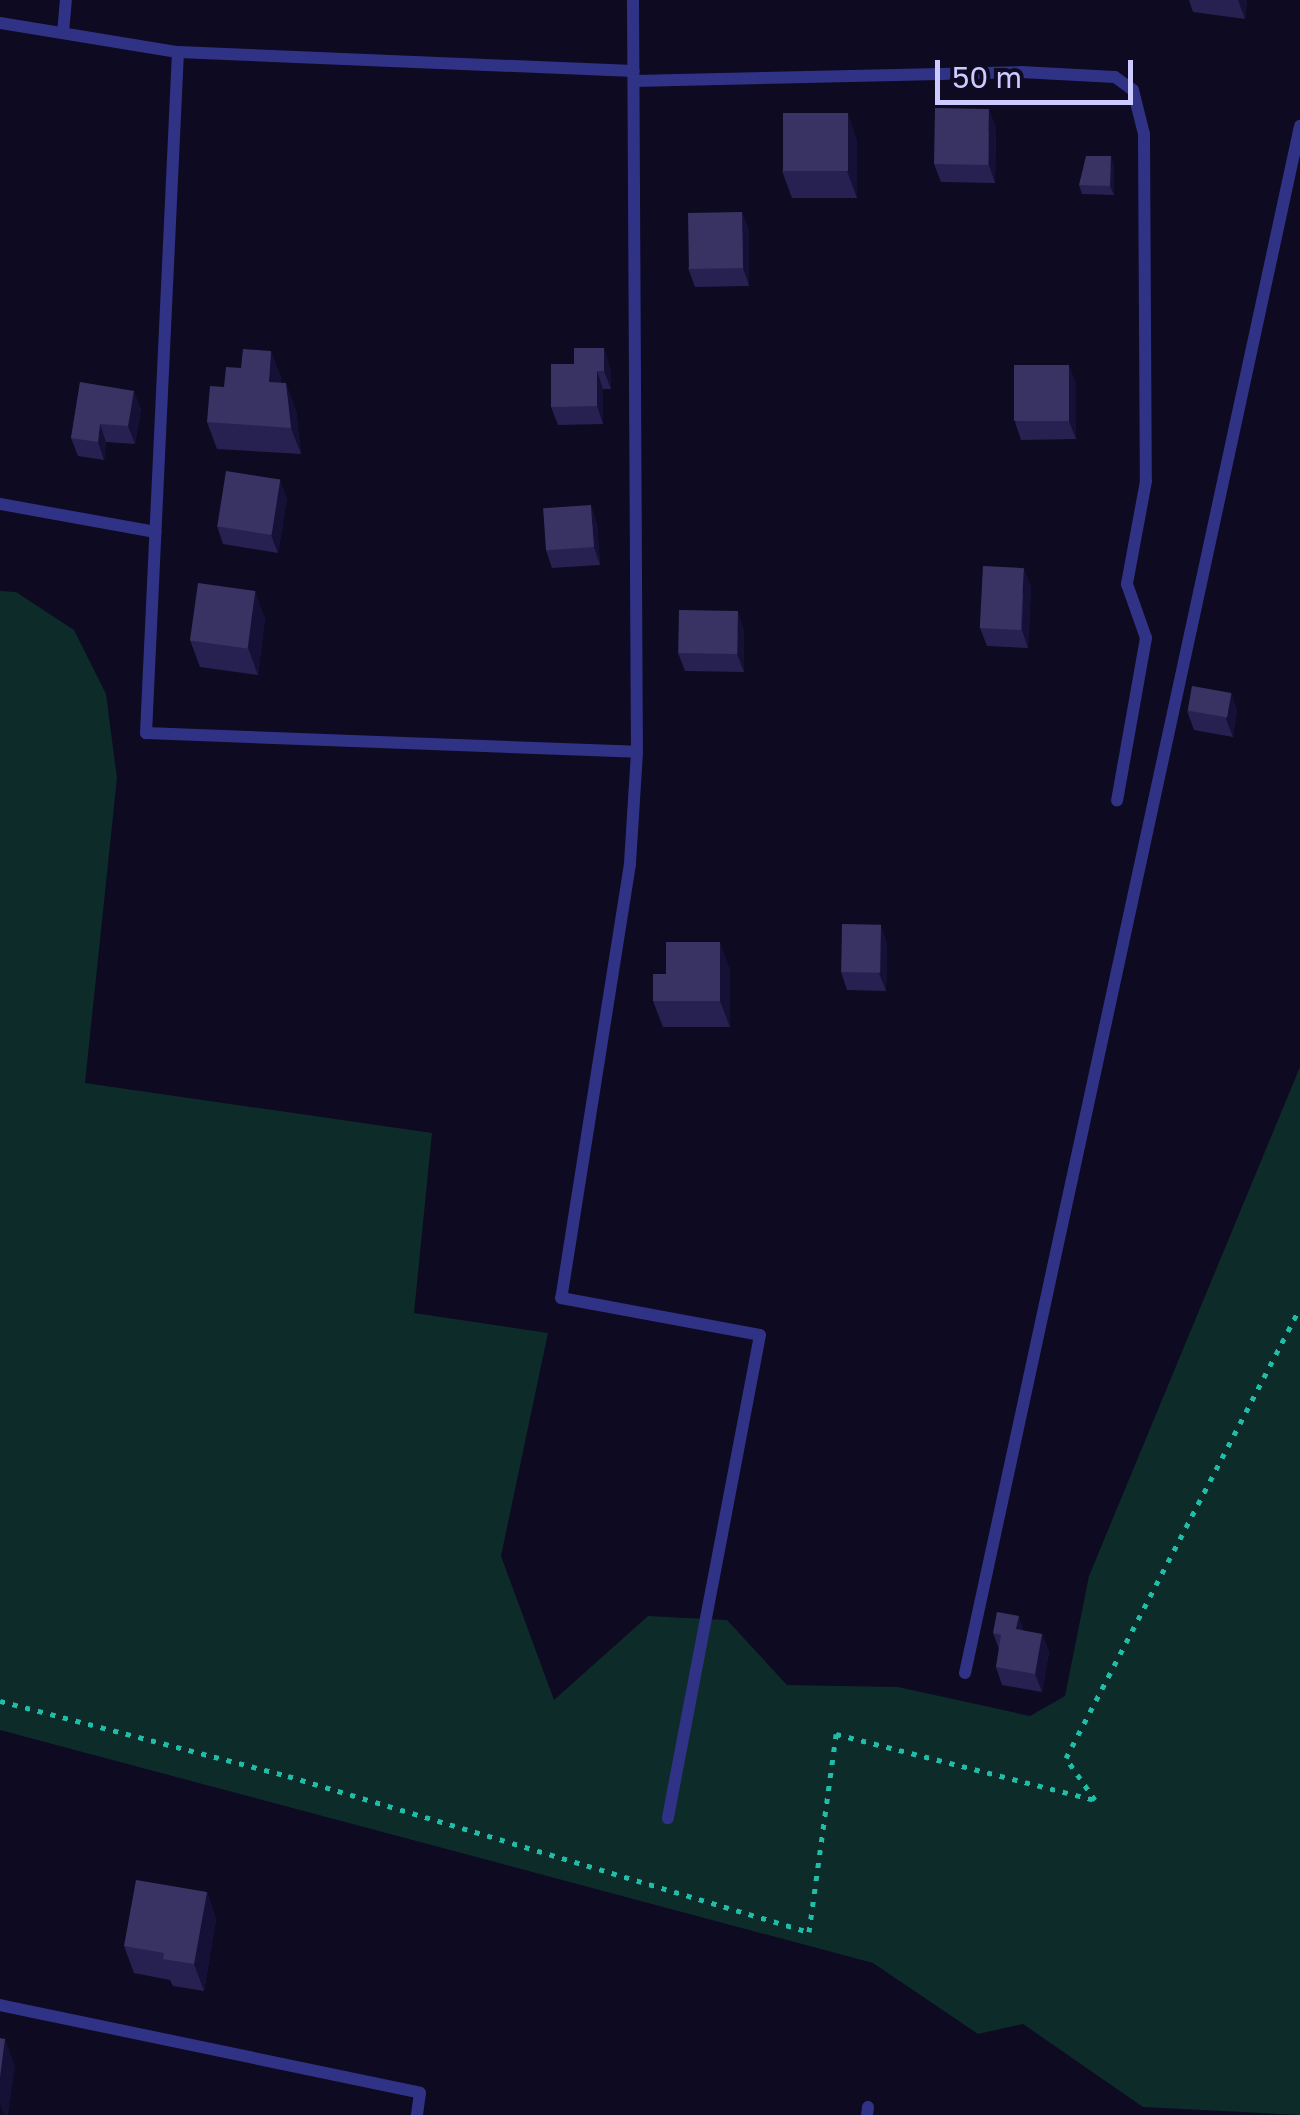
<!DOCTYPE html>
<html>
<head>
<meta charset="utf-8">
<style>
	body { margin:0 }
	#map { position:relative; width:1300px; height:2115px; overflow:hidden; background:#0d0a21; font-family:"Golos Text",sans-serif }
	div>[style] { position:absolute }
	.green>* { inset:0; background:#0d2b28 }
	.path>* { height:5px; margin-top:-2.5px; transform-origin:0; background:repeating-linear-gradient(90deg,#20bda9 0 5px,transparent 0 13px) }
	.service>* { height:12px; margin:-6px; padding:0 6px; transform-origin:6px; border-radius:6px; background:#303285 }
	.wall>* { inset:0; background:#272151 }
	.shaded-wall>* { inset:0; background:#151036 }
	.building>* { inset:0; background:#393364; transform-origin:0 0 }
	span { translate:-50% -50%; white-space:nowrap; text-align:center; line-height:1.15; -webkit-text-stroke:8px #0d0a21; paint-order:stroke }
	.scale { position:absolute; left:935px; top:60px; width:198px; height:45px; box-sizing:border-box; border:5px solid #cccaff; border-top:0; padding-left:12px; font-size:30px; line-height:35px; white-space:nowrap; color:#cccaff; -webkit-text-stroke:8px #0d0a21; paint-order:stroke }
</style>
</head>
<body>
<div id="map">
	<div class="green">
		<i style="clip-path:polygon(0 591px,16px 592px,74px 630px,106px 694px,117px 778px,85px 1083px,432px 1133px,414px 1313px,548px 1333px,501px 1556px,554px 1700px,648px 1616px,727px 1620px,787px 1685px,898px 1687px,1030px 1716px,1065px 1696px,1089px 1576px,1300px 1067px,1300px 2115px,1143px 2107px,1023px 2024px,978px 2034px,873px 1963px,0 1730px)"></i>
	</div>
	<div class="path">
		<i style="left:0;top:1701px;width:298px;rotate:14.6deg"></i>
		<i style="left:288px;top:1776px;width:544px;rotate:16.67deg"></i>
		<i style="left:809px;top:1932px;width:200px;rotate:-82.2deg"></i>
		<i style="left:836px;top:1734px;width:267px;rotate:14.3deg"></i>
		<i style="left:1095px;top:1800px;width:51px;rotate:-124.6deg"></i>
		<i style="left:1066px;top:1758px;width:507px;rotate:-62.53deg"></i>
	</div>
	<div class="service">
		<i style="left:633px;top:0;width:752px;rotate:89.7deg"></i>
		<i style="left:637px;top:752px;width:112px;rotate:93.6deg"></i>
		<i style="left:630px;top:864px;width:439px;rotate:99deg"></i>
		<i style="left:561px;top:1298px;width:202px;rotate:10.5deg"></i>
		<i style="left:760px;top:1335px;width:492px;rotate:100.8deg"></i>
		<i style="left:0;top:23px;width:180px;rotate:9.3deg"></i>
		<i style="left:178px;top:52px;width:456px;rotate:2.4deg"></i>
		<i style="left:63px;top:33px;width:33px;rotate:-85deg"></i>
		<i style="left:178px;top:52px;width:682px;rotate:92.69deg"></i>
		<i style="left:146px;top:733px;width:491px;rotate:2.2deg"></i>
		<i style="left:634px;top:81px;width:387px;rotate:-1.3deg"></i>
		<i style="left:1021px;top:72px;width:94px;rotate:3deg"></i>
		<i style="left:1115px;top:77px;width:22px;rotate:36deg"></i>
		<i style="left:1133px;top:90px;width:45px;rotate:76deg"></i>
		<i style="left:1144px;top:134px;width:347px;rotate:89.7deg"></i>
		<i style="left:1146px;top:481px;width:105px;rotate:100.5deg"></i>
		<i style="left:1127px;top:584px;width:57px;rotate:70.6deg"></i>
		<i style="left:1146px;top:638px;width:165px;rotate:100.1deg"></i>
		<i style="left:0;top:504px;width:158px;rotate:10.2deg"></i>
		<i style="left:965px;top:1673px;width:1583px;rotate:-77.78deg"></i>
		<i style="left:0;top:2005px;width:429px;rotate:11.8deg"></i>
		<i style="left:420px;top:2093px;width:22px;rotate:98deg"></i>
		<i style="left:867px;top:2115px;width:8px;rotate:-83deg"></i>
	</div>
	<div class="wall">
		<i style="clip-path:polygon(1189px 0,1247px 0,1245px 19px,1193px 12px)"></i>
		<i style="clip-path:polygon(996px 127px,995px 183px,941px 182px,934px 164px)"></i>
		<i style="clip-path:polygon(857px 140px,857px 198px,792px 198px,782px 171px)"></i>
		<i style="clip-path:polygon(1114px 165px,1114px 195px,1082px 194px,1079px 185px)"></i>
		<i style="clip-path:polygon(742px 212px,749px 231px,749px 286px,695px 287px,688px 268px)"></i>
		<i style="clip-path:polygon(271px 351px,281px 378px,280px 383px,296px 410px,301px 454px,217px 449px,207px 422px,224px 387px,241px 368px)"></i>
		<i style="clip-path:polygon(551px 364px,610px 366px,611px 389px,603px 389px,603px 424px,558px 425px,551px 407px)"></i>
		<i style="clip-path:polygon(80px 382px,141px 409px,135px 444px,106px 442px,104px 460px,78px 456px,71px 438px)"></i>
		<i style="clip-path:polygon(1076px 383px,1076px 439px,1021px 440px,1015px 422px)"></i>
		<i style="clip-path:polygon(287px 498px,278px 553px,223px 544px,217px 526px)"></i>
		<i style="clip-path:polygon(597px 523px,600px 565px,552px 568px,546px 550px)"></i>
		<i style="clip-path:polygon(1031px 586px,1028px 648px,987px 646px,980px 628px)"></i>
		<i style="clip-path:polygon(265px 618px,258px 675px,200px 667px,190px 640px)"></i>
		<i style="clip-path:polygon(744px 630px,744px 672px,685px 671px,678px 653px)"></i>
		<i style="clip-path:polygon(1231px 693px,1237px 711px,1233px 737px,1194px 730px,1187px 711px)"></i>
		<i style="clip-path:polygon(887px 943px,886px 991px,847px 990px,841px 972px)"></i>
		<i style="clip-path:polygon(730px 969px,730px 1027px,663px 1027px,653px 1001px)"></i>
		<i style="clip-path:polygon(1024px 1631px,1042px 1634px,1049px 1652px,1042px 1692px,1002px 1685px,996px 1667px,999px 1649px,993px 1633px)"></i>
		<i style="clip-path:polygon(207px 1892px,216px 1919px,204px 1991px,173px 1986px,170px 1980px,134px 1973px,124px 1946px)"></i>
	</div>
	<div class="shaded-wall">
		<i style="clip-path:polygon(1238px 0,1247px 0,1245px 19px)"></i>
		<i style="clip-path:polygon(989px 109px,996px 127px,995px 183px,989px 165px)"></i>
		<i style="clip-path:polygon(848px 113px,857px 140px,857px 198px,847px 171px)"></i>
		<i style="clip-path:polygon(1111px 156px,1114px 165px,1114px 195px,1110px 186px)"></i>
		<i style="clip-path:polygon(742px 212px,749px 231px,749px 286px,743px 268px)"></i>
		<i style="clip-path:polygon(604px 348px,610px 366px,611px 389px,604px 371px)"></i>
		<i style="clip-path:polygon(271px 351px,281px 378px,279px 409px,269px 382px)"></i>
		<i style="clip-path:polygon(1069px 365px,1076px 383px,1076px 439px,1069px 421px)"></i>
		<i style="clip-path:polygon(597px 371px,603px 389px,603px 424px,597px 406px)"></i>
		<i style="clip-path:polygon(286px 383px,296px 410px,301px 454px,291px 428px)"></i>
		<i style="clip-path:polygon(134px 391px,141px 409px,135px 444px,128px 426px)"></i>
		<i style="clip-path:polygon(100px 424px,106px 442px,104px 460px,98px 442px)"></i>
		<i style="clip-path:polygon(280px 480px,287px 498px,278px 553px,271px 535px)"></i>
		<i style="clip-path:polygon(591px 505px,597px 523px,600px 565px,594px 547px)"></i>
		<i style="clip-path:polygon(1024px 568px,1031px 586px,1028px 648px,1022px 630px)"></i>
		<i style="clip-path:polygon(255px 591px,265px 618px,258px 675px,248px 648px)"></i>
		<i style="clip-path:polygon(738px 611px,744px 630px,744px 672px,737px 654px)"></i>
		<i style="clip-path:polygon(1231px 693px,1237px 711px,1233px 737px,1226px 719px)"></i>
		<i style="clip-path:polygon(881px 925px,887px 943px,886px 991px,879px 973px)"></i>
		<i style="clip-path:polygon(720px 942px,730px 969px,730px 1027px,720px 1001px)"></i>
		<i style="clip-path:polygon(1019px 1616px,1025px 1634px,1016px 1629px)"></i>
		<i style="clip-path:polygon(1042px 1634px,1049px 1652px,1042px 1692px,1035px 1674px)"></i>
		<i style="clip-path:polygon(207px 1892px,216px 1919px,204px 1991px,194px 1964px)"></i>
		<i style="clip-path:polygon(5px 2039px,15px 2066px,8px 2115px,4px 2115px,0 2104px,0 2078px)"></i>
	</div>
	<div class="building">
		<i style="left:935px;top:108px;width:54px;height:56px;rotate:1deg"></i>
		<i style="left:783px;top:113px;width:65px;height:58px"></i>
		<i style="clip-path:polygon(1086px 156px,1111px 156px,1110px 186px,1079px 185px)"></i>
		<i style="left:742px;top:212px;width:56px;height:54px;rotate:89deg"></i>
		<i style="clip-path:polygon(574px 348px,604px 348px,604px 371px,597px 371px,597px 406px,551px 407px,551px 364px,574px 364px)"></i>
		<i style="clip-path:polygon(243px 349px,271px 351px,269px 382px,286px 383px,291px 428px,207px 422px,210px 386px,224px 387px,226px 367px,241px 368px)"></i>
		<i style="left:1069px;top:365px;width:56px;height:55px;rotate:90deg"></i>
		<i style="clip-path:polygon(80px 382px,134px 391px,128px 426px,100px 424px,98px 442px,71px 438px)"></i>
		<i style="left:226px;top:471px;width:55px;height:56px;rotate:9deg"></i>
		<i style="left:591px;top:505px;width:42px;height:48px;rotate:86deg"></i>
		<i style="left:983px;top:566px;width:41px;height:62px;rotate:3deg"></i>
		<i style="left:198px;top:583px;width:58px;height:58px;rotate:8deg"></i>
		<i style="left:679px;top:610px;width:59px;height:43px;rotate:1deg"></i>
		<i style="left:1192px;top:686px;width:40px;height:25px;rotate:10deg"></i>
		<i style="left:842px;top:924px;width:39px;height:48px;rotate:1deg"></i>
		<i style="clip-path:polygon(666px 942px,720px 942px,720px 1001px,653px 1001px,653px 974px,666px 974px)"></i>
		<i style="clip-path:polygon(997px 1612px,1019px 1616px,1016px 1629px,1042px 1634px,1035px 1674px,996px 1667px,1001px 1635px,993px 1633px)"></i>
		<i style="clip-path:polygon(136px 1880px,207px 1892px,194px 1964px,163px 1959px,164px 1953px,124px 1946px)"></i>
		<i style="clip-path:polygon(0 2038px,5px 2039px,0 2078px)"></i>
	</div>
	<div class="scale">50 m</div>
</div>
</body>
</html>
